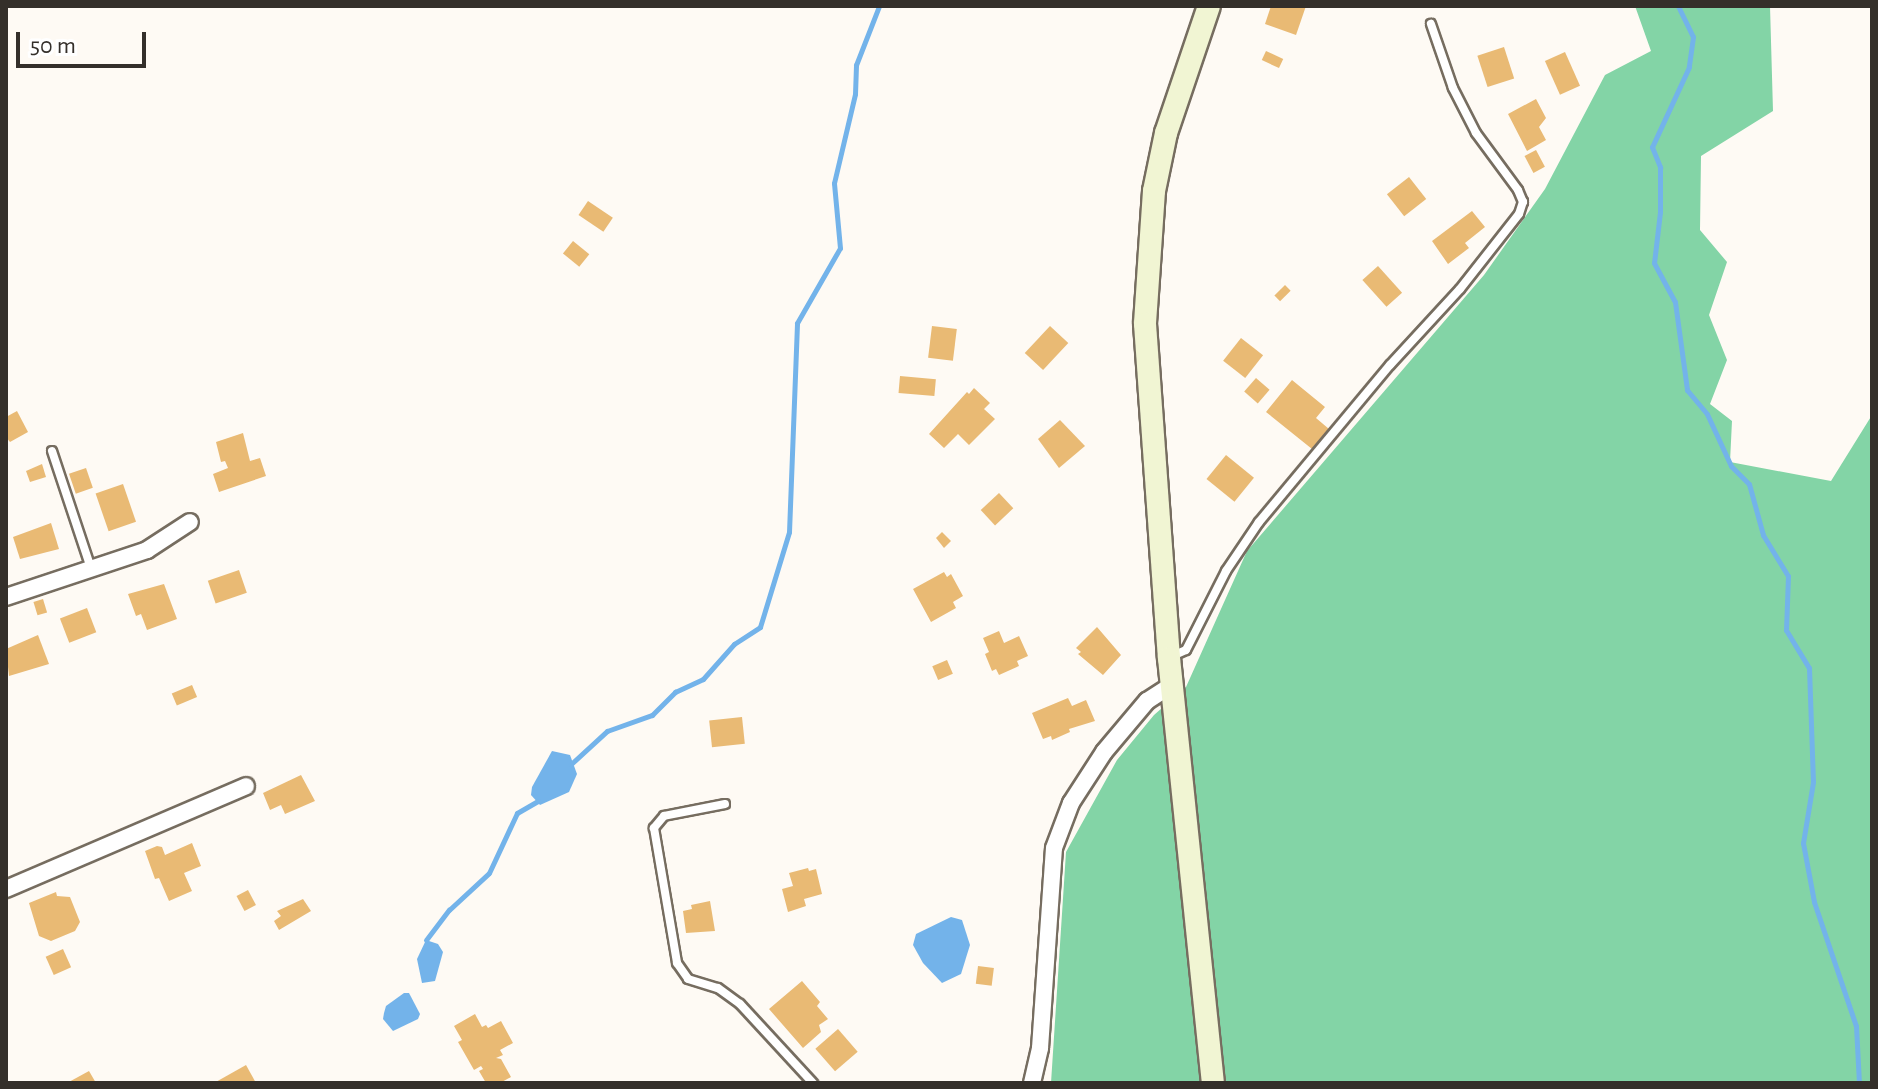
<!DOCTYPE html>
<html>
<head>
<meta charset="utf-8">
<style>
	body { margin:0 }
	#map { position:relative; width:1878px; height:1089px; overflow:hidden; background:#fefaf4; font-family:"Alegreya Sans",sans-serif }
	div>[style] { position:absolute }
	.forest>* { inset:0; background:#83d4a6 }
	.water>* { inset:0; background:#73b3ea }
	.stream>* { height:5px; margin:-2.5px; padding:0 2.5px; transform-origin:2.5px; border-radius:2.5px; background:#73b3ea }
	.building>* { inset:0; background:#e9ba74; transform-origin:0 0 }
	.roads { filter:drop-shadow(2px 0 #766d60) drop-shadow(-2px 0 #766d60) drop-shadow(0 2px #766d60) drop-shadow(0 -2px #766d60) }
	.lane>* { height:8px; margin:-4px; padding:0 4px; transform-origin:4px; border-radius:4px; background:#fff }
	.street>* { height:16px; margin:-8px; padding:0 8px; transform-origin:8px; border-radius:8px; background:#fff }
	.secondary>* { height:22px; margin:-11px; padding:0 11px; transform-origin:11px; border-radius:11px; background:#f1f5d3 }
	span { translate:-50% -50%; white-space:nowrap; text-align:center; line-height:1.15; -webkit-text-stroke:7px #fff; paint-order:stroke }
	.frame { position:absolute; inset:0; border:8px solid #342f2a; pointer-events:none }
	.scale { position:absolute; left:16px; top:32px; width:130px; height:36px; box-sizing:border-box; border:4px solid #342f2a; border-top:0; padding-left:10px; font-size:24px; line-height:28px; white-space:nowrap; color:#342f2a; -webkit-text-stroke:6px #fff; paint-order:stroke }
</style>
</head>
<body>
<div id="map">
	<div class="forest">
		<i style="clip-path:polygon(1635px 6px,1770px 6px,1773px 111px,1701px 156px,1700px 230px,1727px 262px,1709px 315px,1727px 360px,1710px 404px,1732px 421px,1730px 462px,1831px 481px,1872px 415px,1872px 1083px,1051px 1083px,1066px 852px,1117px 760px,1154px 715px,1186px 687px,1247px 551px,1484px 275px,1545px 189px,1605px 75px,1651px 51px)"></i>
	</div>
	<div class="water">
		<i style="clip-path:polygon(552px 751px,570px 755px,577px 774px,569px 792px,540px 805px,531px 795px,532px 787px)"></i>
		<i style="clip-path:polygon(951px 917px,962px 920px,970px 945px,961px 974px,942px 983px,923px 963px,913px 945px,916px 934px)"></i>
		<i style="clip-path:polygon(426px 940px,438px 944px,443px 952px,435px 981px,422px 983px,417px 959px)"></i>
		<i style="clip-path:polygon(404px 993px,409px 993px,420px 1014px,418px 1019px,393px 1031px,383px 1019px,384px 1013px,386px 1006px)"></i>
	</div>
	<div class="stream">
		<i style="left:1678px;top:6px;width:34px;rotate:64deg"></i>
		<i style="left:1693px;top:37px;width:30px;rotate:98deg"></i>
		<i style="left:1689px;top:67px;width:88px;rotate:114.8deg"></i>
		<i style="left:1652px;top:147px;width:22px;rotate:68deg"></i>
		<i style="left:1660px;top:167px;width:45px;rotate:90deg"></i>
		<i style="left:1660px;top:212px;width:51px;rotate:96.7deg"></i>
		<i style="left:1654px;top:263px;width:44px;rotate:61.7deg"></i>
		<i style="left:1675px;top:302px;width:89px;rotate:82.2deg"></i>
		<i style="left:1687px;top:390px;width:31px;rotate:50deg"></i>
		<i style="left:1707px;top:414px;width:57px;rotate:65.2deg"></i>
		<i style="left:1731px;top:466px;width:25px;rotate:45deg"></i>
		<i style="left:1749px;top:484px;width:53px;rotate:74.6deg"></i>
		<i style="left:1763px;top:535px;width:48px;rotate:58.6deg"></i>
		<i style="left:1788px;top:576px;width:54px;rotate:92.1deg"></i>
		<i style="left:1786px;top:630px;width:44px;rotate:58.8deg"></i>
		<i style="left:1809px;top:668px;width:114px;rotate:88deg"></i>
		<i style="left:1813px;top:782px;width:62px;rotate:99.3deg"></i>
		<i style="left:1803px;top:843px;width:60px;rotate:79.4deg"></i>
		<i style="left:1814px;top:902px;width:131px;rotate:71.3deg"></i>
		<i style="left:1856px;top:1026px;width:57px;rotate:87deg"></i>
		<i style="left:571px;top:764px;width:49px;rotate:-42.5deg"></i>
		<i style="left:607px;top:731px;width:48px;rotate:-19.6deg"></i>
		<i style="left:652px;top:715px;width:33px;rotate:-45deg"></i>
		<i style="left:675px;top:692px;width:31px;rotate:-25deg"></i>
		<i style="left:703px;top:679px;width:47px;rotate:-48.5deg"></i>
		<i style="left:734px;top:644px;width:31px;rotate:-33deg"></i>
		<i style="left:760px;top:627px;width:99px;rotate:-73deg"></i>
		<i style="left:789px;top:532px;width:209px;rotate:-87.8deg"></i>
		<i style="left:797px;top:323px;width:86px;rotate:-60.2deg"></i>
		<i style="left:840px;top:248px;width:65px;rotate:-95.3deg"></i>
		<i style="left:834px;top:183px;width:91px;rotate:-76.7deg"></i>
		<i style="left:855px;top:94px;width:29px;rotate:-88deg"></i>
		<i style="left:856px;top:65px;width:63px;rotate:-68.7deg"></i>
		<i style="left:426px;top:940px;width:38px;rotate:-53deg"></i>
		<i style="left:449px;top:910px;width:54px;rotate:-42.8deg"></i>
		<i style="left:489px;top:873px;width:66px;rotate:-65deg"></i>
		<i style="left:517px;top:813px;width:24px;rotate:-30deg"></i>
	</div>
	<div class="building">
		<i style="clip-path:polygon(1271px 6px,1306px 6px,1296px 35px,1265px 24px)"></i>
		<i style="left:1504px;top:47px;width:33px;height:28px;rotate:72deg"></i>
		<i style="left:1266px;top:51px;width:19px;height:10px;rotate:25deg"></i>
		<i style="left:1565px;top:52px;width:37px;height:22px;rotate:66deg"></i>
		<i style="clip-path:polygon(1536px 99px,1546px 118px,1539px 127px,1546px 140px,1527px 151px,1508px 114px)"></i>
		<i style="left:1536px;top:150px;width:19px;height:13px;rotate:62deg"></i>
		<i style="left:1409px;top:177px;width:28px;height:28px;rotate:52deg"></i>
		<i style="left:588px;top:201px;width:30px;height:17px;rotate:34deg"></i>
		<i style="clip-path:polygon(1472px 211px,1485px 227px,1465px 243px,1469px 248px,1448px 264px,1432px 241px)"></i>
		<i style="left:573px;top:241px;width:21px;height:16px;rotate:39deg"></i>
		<i style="left:1378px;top:266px;width:36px;height:21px;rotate:48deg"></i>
		<i style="left:1285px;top:285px;width:8px;height:15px;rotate:45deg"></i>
		<i style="left:932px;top:326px;width:25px;height:32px;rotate:7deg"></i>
		<i style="left:1050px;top:326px;width:25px;height:37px;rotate:43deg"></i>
		<i style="left:1241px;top:338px;width:28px;height:29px;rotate:38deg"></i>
		<i style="left:900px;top:376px;width:36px;height:17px;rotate:5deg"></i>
		<i style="left:1256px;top:378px;width:18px;height:18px;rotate:41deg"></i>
		<i style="clip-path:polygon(1292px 380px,1325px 407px,1316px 418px,1329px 429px,1312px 449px,1266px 412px)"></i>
		<i style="clip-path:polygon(974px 388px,990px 403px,984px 409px,995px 419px,969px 445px,958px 434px,944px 448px,929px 434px,967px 392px,969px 394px)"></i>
		<i style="clip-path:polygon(17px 411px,28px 432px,10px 442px,6px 437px,6px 417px)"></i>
		<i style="clip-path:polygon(1060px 420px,1085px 446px,1059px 468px,1038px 439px)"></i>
		<i style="clip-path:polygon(243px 433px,250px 461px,260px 458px,266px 476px,219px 492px,213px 474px,228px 468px,225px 461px,221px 462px,216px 442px)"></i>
		<i style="left:1226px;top:455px;width:36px;height:31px;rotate:39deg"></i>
		<i style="clip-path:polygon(42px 464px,46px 477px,30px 482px,26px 471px)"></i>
		<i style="left:86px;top:468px;width:21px;height:18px;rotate:71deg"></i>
		<i style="left:123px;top:484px;width:40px;height:29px;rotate:71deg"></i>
		<i style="left:999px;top:493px;width:21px;height:25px;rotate:47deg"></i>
		<i style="clip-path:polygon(51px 523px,59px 549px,20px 559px,13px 537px)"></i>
		<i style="clip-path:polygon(942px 532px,951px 541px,944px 548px,936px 538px)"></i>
		<i style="left:239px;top:570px;width:24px;height:33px;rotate:71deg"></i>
		<i style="clip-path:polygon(944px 572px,947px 577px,951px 574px,963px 596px,953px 602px,956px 608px,931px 622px,913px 589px)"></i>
		<i style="clip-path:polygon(164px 584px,177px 619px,147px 630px,141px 614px,136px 616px,128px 594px)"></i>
		<i style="left:43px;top:599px;width:14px;height:10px;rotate:73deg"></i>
		<i style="left:87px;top:608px;width:26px;height:29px;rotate:69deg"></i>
		<i style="clip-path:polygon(1097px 627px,1121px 655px,1103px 675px,1078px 654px,1081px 652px,1076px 648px)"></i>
		<i style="clip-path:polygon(999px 631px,1004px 643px,1019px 636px,1028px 656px,1017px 661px,1019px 666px,999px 675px,996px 669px,992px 671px,985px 654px,989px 652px,983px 638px)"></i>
		<i style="clip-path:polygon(38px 635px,49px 664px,9px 676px,6px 649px)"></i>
		<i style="left:947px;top:660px;width:15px;height:16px;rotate:67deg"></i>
		<i style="left:192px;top:685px;width:13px;height:22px;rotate:67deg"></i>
		<i style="clip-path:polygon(1068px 698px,1072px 706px,1086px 700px,1095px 721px,1069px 729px,1070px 732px,1052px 740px,1051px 736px,1043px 739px,1032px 713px)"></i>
		<i style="left:742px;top:717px;width:27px;height:33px;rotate:84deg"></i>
		<i style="clip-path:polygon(301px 775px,315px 801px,285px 814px,281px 805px,270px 810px,263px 793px)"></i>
		<i style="clip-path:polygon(192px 843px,201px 866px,184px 873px,192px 891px,169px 901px,159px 878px,155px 879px,145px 851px,157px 846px,162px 847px,165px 855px)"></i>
		<i style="clip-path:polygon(808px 868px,809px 871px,816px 869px,822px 894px,804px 899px,806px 906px,788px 912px,782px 889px,793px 886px,789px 873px)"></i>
		<i style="left:248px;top:890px;width:17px;height:13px;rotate:62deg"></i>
		<i style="clip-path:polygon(56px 892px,57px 896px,70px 897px,80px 922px,75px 931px,51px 941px,39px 936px,29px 903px)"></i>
		<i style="clip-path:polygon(303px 899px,311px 911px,279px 930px,274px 921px,281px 916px,277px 911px)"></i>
		<i style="clip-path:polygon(710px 901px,715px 931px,686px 933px,683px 911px,692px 909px,691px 905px)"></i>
		<i style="left:63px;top:949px;width:20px;height:19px;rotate:66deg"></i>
		<i style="left:978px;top:966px;width:16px;height:18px;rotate:7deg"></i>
		<i style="clip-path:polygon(802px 981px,820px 1002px,817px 1006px,828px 1019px,819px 1025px,821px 1032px,803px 1048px,769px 1009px)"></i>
		<i style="clip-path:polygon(475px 1014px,482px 1027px,486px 1025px,488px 1028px,501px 1021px,513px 1043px,500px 1050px,503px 1055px,496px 1058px,501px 1059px,511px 1077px,500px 1083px,486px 1083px,479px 1071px,483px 1069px,481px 1066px,474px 1070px,458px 1042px,462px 1040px,454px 1026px)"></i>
		<i style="left:838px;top:1029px;width:30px;height:30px;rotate:49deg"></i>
		<i style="clip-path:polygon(246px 1065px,256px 1083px,214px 1083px)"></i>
		<i style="clip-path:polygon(89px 1071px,96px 1083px,67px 1083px)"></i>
	</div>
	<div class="roads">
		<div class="lane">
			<i style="left:52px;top:451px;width:123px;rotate:71.6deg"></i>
			<i style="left:1170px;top:657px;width:17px;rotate:-24deg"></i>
			<i style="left:1186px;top:650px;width:89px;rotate:-63.1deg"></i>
			<i style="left:1226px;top:571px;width:59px;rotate:-56deg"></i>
			<i style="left:1259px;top:522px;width:204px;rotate:-50.2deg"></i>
			<i style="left:1390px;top:365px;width:103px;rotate:-47.4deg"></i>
			<i style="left:1460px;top:289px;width:95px;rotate:-51.8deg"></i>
			<i style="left:1519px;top:214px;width:13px;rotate:-72deg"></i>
			<i style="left:1523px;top:202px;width:13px;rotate:-113deg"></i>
			<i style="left:1518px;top:190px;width:71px;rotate:-126.4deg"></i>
			<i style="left:1476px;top:133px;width:51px;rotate:-117.1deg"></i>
			<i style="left:1453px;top:88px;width:68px;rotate:-109deg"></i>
			<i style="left:725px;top:804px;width:62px;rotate:168.9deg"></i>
			<i style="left:664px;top:816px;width:16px;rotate:130deg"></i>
			<i style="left:654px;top:828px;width:137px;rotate:80.3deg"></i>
			<i style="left:677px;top:963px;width:19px;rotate:55deg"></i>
			<i style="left:688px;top:979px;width:31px;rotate:17deg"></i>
			<i style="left:718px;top:988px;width:27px;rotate:36deg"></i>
			<i style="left:740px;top:1004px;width:108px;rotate:47.3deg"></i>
		</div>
		<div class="street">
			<i style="left:6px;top:597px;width:149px;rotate:-18.4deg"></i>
			<i style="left:147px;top:550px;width:51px;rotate:-33.1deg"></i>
			<i style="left:6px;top:889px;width:261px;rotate:-23.2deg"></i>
			<i style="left:1032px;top:1083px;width:36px;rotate:-77deg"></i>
			<i style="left:1040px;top:1048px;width:200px;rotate:-86deg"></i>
			<i style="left:1054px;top:848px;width:48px;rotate:-69.3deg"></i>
			<i style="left:1071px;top:803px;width:61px;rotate:-57.1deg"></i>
			<i style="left:1104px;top:752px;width:67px;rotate:-49.9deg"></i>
			<i style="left:1147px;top:701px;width:30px;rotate:-33deg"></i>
		</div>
		<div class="secondary">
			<i style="left:1209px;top:6px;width:134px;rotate:108.7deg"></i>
			<i style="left:1166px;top:133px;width:59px;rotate:101.7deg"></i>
			<i style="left:1154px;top:191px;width:133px;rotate:93.9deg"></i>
			<i style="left:1145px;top:324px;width:335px;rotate:85.9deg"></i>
			<i style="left:1169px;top:658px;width:427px;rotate:84.1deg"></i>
		</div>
	</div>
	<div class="frame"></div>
	<div class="scale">50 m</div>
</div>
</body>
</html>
